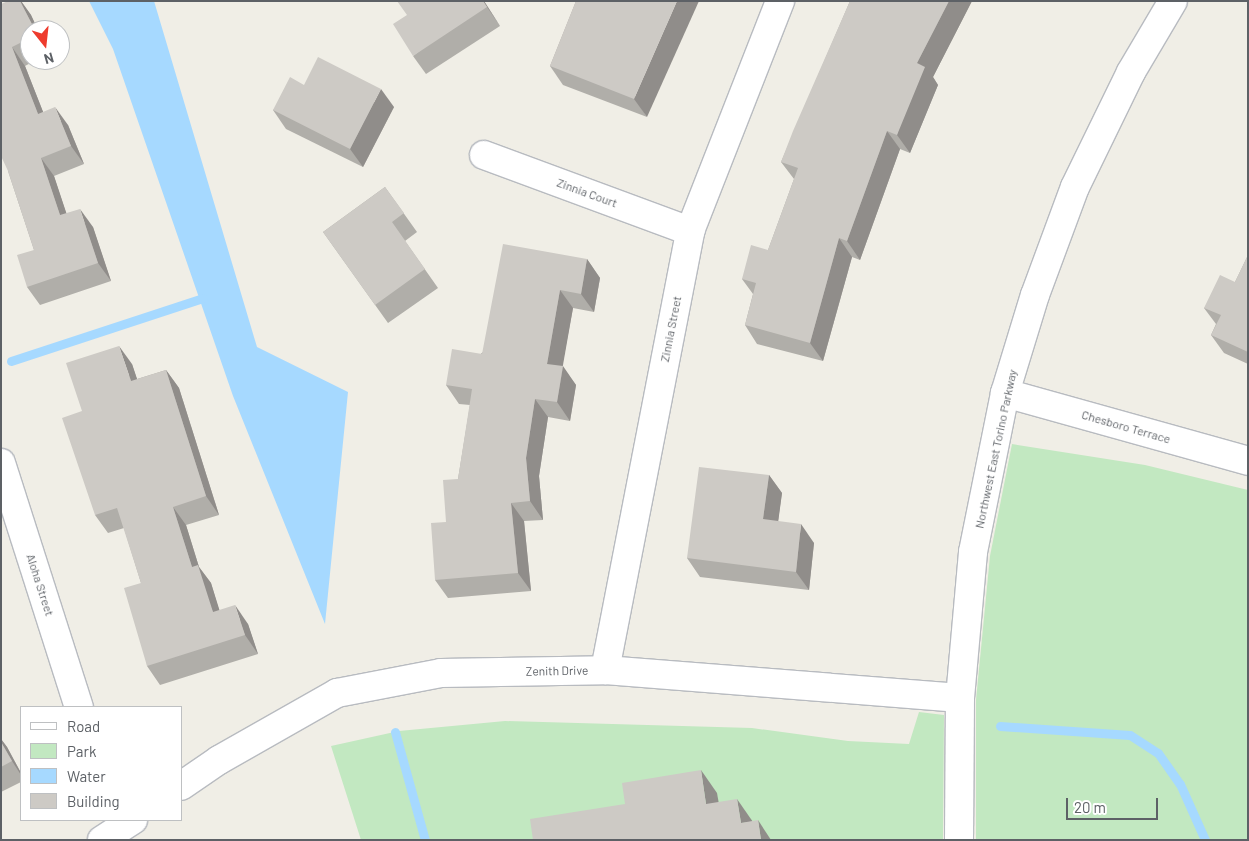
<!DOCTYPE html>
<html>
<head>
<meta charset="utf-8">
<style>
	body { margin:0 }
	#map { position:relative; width:1249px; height:841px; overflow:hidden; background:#f0eee6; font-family:Barlow,sans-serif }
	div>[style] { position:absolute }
	.green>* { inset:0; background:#c2e8c1 }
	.water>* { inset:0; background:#a6d9ff }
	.stream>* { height:9px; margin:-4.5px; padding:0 4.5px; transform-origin:4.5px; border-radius:4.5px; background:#a6d9ff }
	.roads { filter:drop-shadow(1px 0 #b8bbc0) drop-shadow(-1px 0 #b8bbc0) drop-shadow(0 1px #b8bbc0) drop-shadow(0 -1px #b8bbc0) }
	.minor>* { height:28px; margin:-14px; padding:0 14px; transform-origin:14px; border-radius:14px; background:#fff }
	.wall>* { inset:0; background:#b0aea9 }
	.shaded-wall>* { inset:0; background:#908d8a }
	.building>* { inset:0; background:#cdcac5 }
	span { translate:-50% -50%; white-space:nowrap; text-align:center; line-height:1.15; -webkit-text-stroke:4px #fff; paint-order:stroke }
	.street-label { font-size:12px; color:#5d6166 }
	.frame { position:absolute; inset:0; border:2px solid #5d6166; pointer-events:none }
	.legend { position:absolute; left:20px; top:706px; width:162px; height:115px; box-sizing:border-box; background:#fff; border:1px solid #bec0c2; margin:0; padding:6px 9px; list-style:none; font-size:15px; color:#5d6166 }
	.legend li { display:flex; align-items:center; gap:10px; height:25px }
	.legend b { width:25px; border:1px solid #bec0c2 }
	.north { position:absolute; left:20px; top:20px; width:50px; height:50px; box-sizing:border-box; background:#fff; border:1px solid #bec0c2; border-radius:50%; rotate:164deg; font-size:14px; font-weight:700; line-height:20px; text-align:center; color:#5d6166 }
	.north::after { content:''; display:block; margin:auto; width:18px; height:22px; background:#ee3b2d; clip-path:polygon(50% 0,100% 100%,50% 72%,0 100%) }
	.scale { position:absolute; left:1066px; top:798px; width:92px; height:22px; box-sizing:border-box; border:2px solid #5d6166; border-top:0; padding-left:6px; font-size:15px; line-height:18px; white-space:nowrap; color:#5d6166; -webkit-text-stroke:4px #fff; paint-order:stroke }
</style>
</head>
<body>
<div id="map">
	<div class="green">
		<i style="clip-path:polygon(1012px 444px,1145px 465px,1248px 490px,1248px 840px,976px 840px,976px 700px,990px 556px)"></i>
		<i style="clip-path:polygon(919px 712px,944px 715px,943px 840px,361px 840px,331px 746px,399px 731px,505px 721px,752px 728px,848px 741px,909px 744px)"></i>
	</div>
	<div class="water">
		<i style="clip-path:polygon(89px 1px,154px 1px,257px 347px,348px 392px,325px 624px,233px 396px,113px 49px)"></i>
	</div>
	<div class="stream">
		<i style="left:11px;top:361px;width:202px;rotate:-18.2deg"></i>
		<i style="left:1000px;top:726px;width:130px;rotate:4deg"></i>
		<i style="left:1130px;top:735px;width:33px;rotate:33deg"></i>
		<i style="left:1158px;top:753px;width:38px;rotate:55deg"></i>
		<i style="left:1180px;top:784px;width:61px;rotate:65.9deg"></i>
		<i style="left:395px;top:732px;width:112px;rotate:74.5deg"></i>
	</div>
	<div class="roads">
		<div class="minor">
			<i style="left:484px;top:155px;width:220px;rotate:20.3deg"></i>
			<i style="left:1005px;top:393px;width:252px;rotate:15.6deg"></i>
			<i style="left:1px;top:463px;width:256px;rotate:72.3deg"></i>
			<i style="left:605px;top:670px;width:447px;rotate:-79deg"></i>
			<i style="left:690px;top:231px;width:247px;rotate:-68.6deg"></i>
			<i style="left:181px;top:786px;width:46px;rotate:-34.4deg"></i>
			<i style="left:219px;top:760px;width:136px;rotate:-29.6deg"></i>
			<i style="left:337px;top:693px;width:106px;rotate:-10.9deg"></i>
			<i style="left:441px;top:673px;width:164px;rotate:-1deg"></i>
			<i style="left:605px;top:670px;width:356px;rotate:4.5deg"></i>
			<i style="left:102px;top:840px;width:37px;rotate:-33deg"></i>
			<i style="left:959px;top:840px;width:142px;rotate:-89.6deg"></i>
			<i style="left:960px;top:698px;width:147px;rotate:-84.9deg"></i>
			<i style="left:973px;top:552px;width:162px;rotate:-78.6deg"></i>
			<i style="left:1005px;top:393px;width:102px;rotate:-73deg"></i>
			<i style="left:1035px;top:295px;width:115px;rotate:-69.7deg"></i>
			<i style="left:1075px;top:187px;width:128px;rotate:-64deg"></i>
			<i style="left:1131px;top:72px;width:82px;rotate:-59.4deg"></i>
		</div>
	</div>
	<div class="wall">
		<i style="clip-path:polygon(8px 1px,21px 1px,31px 15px,38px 30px,30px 30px,30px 60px,36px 60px,25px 66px,43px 112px,68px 125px,84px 164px,54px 176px,66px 213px,93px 227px,111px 281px,40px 305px,27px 287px,34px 250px,8px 171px)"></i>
		<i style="clip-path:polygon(484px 1px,500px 26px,426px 74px,413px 56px)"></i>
		<i style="clip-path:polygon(576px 1px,647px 117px,563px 85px,550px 66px)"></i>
		<i style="clip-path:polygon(850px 1px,972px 1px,933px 77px,938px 85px,910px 153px,900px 149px,860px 260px,852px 257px,823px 361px,757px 344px,745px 325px,753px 294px,742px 279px,768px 250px,794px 179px,781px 162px)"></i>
		<i style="clip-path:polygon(304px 85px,394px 107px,363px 167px,286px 129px,273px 110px)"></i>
		<i style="clip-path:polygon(385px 187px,417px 232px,405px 241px,438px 288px,388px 323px,323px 232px)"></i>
		<i style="clip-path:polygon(1248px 255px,1248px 364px,1224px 353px,1211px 335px,1216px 324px,1204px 308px,1235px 282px)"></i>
		<i style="clip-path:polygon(587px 259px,600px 278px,594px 312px,573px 308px,562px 366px,576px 385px,570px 421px,548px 417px,539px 476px,543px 520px,524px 521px,531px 591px,448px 598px,435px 580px,458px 479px,470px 405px,459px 404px,446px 385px)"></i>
		<i style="clip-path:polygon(132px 364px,137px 379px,166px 370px,179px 388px,219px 515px,186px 525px,199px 567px,211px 583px,219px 610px,248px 624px,258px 654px,160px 685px,147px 666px,141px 583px,124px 528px,108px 533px,95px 515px)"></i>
		<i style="clip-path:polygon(769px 475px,782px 493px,778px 521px,814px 543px,809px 590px,700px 577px,687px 558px)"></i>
		<i style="clip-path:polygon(1px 739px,7px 747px,21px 773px,21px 782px,1px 792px)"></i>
	</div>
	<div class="shaded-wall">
		<i style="clip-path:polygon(20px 1px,21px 1px,31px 15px,38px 30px,35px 30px)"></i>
		<i style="clip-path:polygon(483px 1px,484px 1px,500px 26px,487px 7px)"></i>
		<i style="clip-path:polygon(677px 1px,699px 1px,647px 117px,634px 99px)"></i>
		<i style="clip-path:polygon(949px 1px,972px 1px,933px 77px,938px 85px,910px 153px,897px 135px,917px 63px)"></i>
		<i style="clip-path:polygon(12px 47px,25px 66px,51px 132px,38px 114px)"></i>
		<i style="clip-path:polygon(381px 89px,394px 107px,363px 167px,350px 149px)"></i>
		<i style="clip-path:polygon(55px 107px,68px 125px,84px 164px,71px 146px)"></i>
		<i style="clip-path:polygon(887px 131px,900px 149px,860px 260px,847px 241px)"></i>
		<i style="clip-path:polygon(41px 158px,54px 176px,73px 233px,60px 215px)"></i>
		<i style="clip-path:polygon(80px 209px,93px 227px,111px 281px,98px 263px)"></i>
		<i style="clip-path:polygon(839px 238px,852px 257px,823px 361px,810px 343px)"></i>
		<i style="clip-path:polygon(587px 259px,600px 278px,594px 312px,581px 294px)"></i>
		<i style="clip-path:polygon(560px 290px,573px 308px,560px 382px,547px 364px)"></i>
		<i style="clip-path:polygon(119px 346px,132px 364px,144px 400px,131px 381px)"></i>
		<i style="clip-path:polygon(563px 366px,576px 385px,570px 421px,557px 402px)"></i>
		<i style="clip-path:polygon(166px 370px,179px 388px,219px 515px,206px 496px)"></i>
		<i style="clip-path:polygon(535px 399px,548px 417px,539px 476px,543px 520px,530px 501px,526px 458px)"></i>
		<i style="clip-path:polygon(769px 475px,782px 493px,776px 538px,763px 519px)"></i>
		<i style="clip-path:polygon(511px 503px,524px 521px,531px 591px,518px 573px)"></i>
		<i style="clip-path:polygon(173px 507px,186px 525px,199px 567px,211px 583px,226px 631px,213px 612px,192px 567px)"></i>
		<i style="clip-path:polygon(801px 524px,814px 543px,809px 590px,796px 572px)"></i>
		<i style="clip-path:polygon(235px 605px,248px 624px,258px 654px,245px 635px)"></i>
		<i style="clip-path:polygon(1px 739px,7px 747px,21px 773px,21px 775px,12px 761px,1px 742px)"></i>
		<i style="clip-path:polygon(701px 770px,717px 793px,723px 827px,706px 804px)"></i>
		<i style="clip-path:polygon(737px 799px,753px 822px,741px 823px)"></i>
		<i style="clip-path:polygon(758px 820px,771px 840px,761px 840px)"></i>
	</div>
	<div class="building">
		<i style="clip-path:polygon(8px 1px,20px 1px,35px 30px,30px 30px,30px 38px,12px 47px,38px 114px,55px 107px,71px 146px,41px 158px,60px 215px,80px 209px,98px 263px,27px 287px,17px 255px,34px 250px,8px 171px,1px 156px,1px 4px)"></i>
		<i style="clip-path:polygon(397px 1px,483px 1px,487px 7px,413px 56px,393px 24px,407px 15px)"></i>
		<i style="clip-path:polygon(576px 1px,677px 1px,634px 99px,550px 66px)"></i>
		<i style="clip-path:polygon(850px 1px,949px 1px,917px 63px,925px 67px,897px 135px,887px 131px,847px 241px,839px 238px,810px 343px,745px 325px,756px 283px,742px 279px,751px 245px,768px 250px,798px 168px,781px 162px,793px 131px)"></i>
		<i style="clip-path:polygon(318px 57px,381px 89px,350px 149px,273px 110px,290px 77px,304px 85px)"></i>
		<i style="clip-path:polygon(385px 187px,404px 213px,392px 222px,425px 269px,375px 305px,323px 232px)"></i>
		<i style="clip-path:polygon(503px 244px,587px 259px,581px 294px,560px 290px,547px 364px,563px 366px,557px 402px,535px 399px,526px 458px,530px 501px,511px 503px,518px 573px,435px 580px,431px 523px,446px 522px,443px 480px,458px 479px,472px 389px,446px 385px,452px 349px,482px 354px)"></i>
		<i style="clip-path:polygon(1248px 255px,1248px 352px,1211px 335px,1221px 315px,1204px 308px,1220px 275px,1235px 282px)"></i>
		<i style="clip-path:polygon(119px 346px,131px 381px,166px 370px,206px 496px,173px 507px,192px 567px,198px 565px,213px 612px,235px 605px,245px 635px,147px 666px,124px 588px,141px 583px,117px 508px,95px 515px,62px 418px,82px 411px,66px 363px)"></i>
		<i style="clip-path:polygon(699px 467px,769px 475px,763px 519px,801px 524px,796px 572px,687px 558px)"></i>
		<i style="clip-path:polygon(1px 742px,12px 761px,1px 767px)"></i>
		<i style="clip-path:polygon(701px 770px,706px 804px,737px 799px,741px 823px,758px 820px,761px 840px,533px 840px,530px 819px,625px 804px,622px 783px)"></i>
	</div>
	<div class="street-label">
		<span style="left:587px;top:193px;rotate:20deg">Zinnia Court</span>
		<span style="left:671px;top:329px;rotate:-79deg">Zinnia Street</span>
		<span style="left:1126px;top:427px;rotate:16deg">Chesboro Terrace</span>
		<span style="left:996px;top:449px;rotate:-78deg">Northwest East Torino Parkway</span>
		<span style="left:40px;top:585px;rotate:72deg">Aloha Street</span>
		<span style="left:557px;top:671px;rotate:-1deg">Zenith Drive</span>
	</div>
	<div class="frame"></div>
	<ul class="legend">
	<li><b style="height:6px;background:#fff"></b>Road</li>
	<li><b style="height:14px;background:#c2e8c1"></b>Park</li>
	<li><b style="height:14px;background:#a6d9ff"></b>Water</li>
	<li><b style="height:14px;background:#cdcac5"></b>Building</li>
	</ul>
	<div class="north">N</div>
	<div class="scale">20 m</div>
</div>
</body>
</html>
